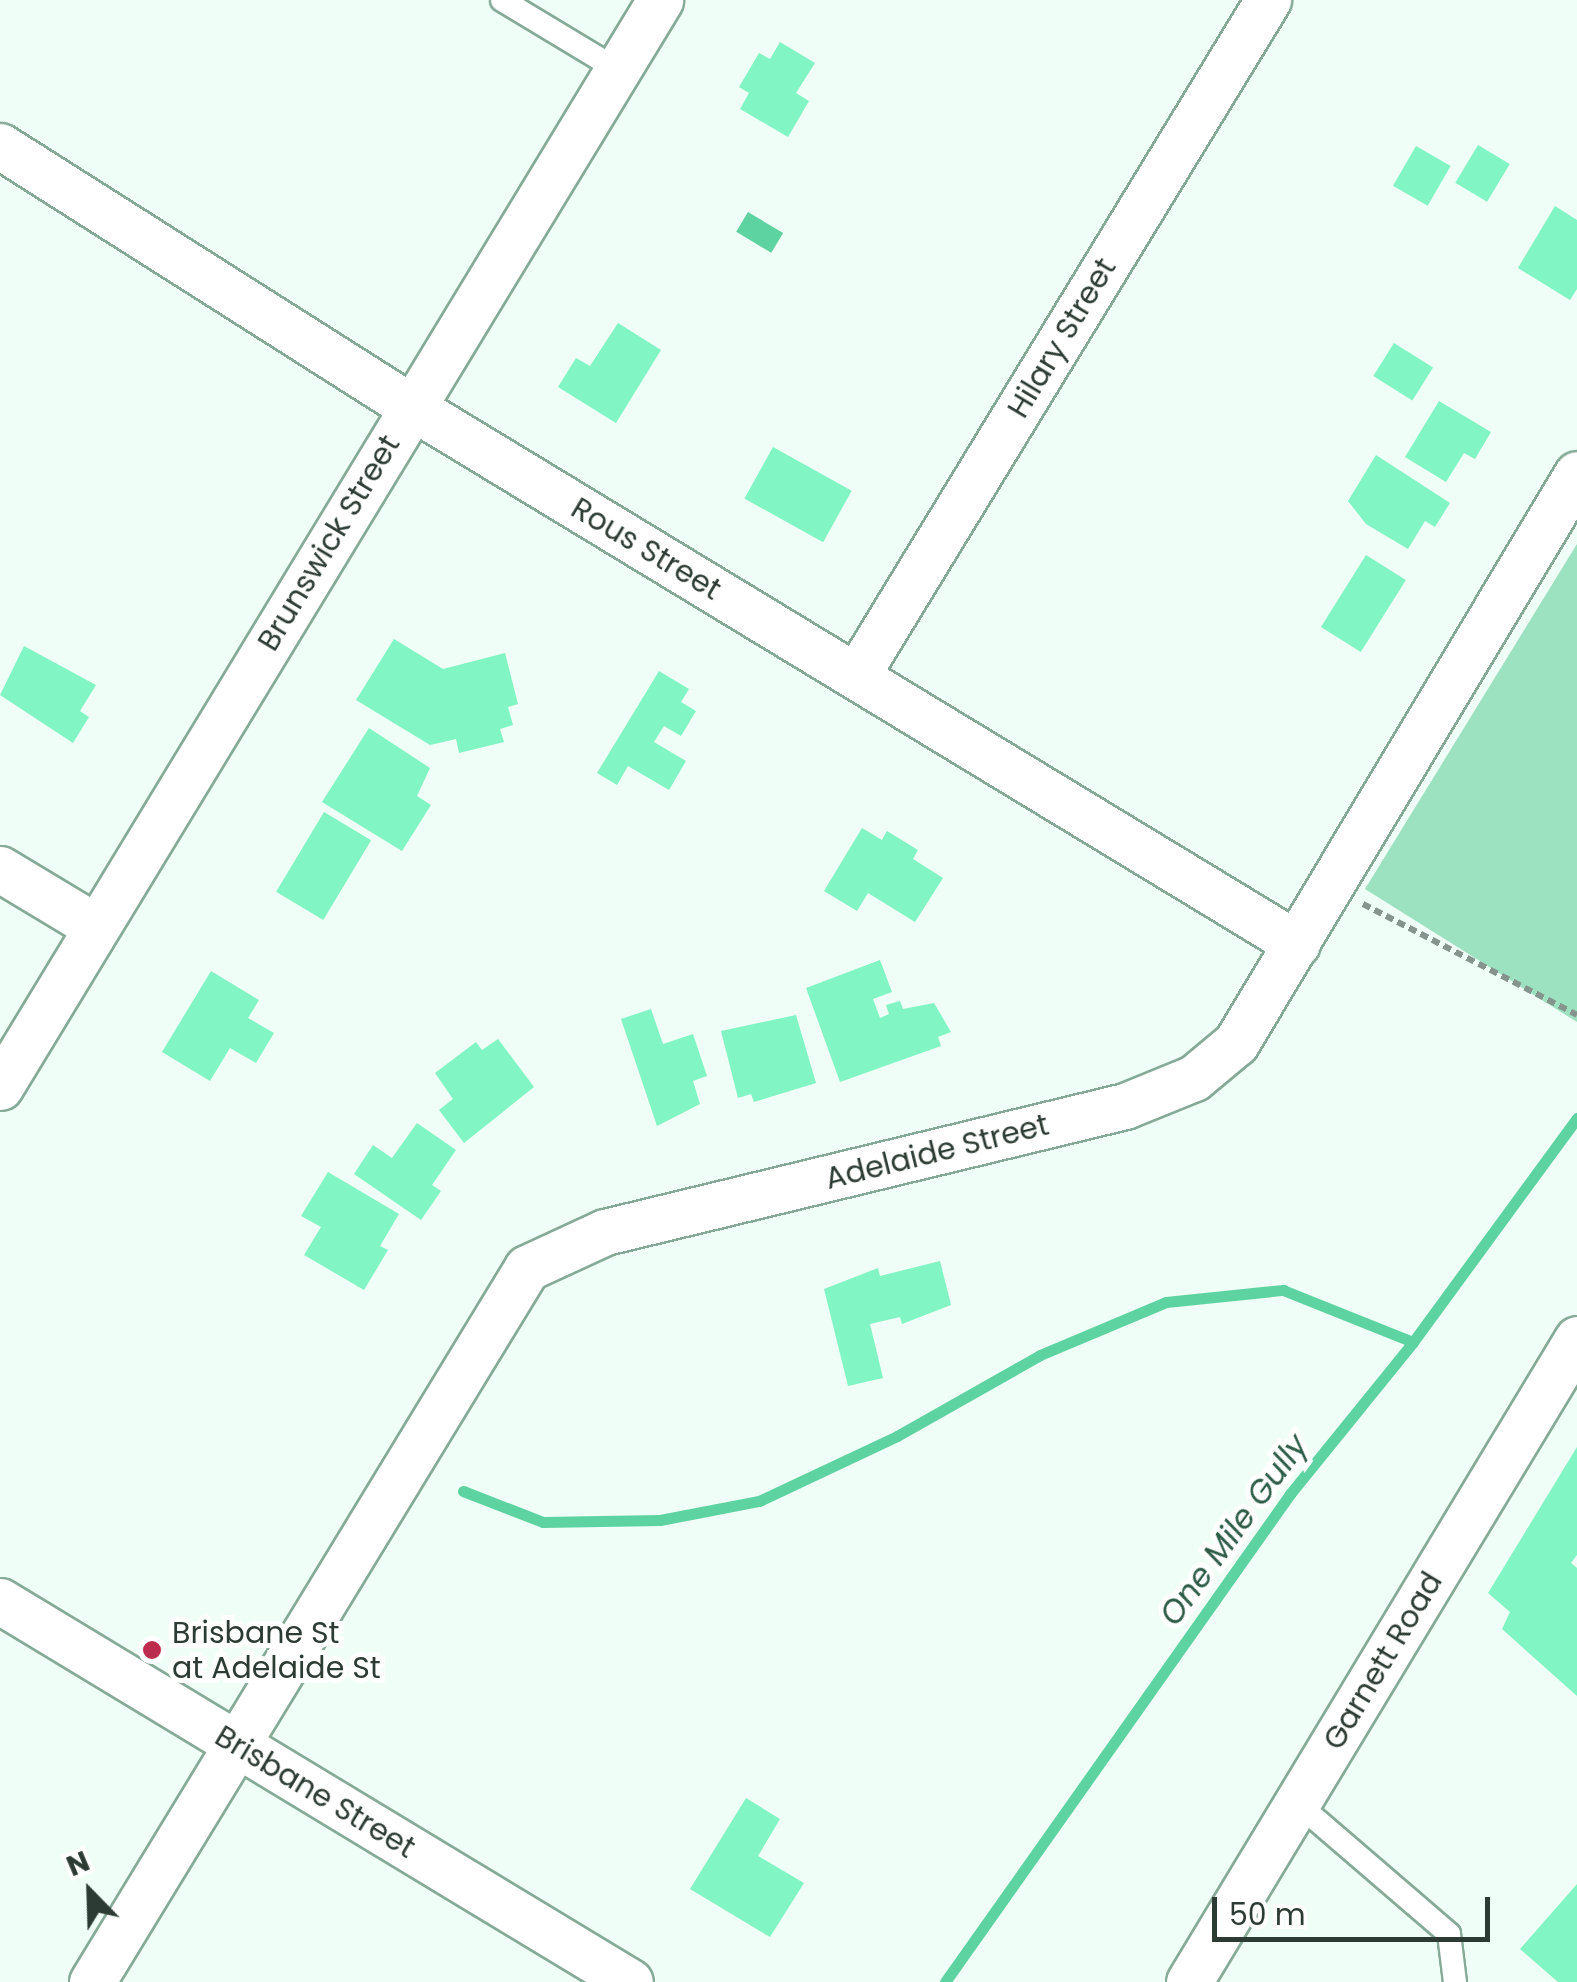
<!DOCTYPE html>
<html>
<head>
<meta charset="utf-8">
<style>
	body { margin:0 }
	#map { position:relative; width:1577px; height:1982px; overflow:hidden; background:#effef6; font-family:Poppins,sans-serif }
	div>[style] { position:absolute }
	.green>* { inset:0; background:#9ce1c0 }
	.water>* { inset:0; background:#5dd3a2; transform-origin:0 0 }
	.stream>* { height:11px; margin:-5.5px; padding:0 5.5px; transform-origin:5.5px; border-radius:5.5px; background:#5dd3a2 }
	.building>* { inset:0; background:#81f5c3; transform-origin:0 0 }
	.path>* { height:6px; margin-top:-3px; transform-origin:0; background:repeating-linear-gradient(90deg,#85948c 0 8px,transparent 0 13px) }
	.roads { filter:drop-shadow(2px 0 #85aa98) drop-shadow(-2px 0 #85aa98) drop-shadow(0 2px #85aa98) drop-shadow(0 -2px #85aa98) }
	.service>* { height:22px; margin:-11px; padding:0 11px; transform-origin:11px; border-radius:11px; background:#fff }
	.minor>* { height:45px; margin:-22.5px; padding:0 22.5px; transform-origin:22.5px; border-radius:22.5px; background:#fff }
	.dots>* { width:28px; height:28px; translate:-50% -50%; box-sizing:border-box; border:5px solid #fff; border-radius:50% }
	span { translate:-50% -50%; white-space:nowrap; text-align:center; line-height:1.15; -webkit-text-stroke:10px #fff; paint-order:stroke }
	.street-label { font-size:30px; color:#2c3b33 }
	.poi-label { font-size:30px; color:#2c3b33 }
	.left { translate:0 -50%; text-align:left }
	.water-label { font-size:32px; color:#2c5c47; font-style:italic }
	.north { position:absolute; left:40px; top:1842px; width:100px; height:100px; -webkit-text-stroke:8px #fff; paint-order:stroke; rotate:337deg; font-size:28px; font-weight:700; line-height:40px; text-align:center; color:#2c3b33 }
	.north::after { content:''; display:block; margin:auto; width:35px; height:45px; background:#2c3b33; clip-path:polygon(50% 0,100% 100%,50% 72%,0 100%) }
	.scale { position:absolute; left:1212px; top:1897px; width:278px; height:45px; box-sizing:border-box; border:5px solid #2c3b33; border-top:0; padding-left:12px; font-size:30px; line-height:35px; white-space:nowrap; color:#2c3b33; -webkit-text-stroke:8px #fff; paint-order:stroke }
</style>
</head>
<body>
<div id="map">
	<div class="green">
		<i style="clip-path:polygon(1577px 544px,1577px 1022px,1365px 889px)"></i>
	</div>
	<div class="water">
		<i style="left:748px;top:212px;width:41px;height:23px;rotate:31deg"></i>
	</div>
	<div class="stream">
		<i style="left:463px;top:1491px;width:86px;rotate:21.2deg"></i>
		<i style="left:543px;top:1522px;width:117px;rotate:-1deg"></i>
		<i style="left:660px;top:1520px;width:101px;rotate:-10.9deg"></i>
		<i style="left:759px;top:1501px;width:153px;rotate:-25.2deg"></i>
		<i style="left:897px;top:1436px;width:164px;rotate:-29.5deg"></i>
		<i style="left:1040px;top:1355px;width:137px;rotate:-22.8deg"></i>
		<i style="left:1166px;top:1302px;width:118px;rotate:-5.9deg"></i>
		<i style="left:1283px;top:1290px;width:140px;rotate:21.8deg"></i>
		<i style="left:945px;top:1982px;width:598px;rotate:-54.74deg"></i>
		<i style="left:1290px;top:1494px;width:196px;rotate:-51deg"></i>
		<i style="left:1413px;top:1342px;width:278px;rotate:-53.8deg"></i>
	</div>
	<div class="building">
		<i style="clip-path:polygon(780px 42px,815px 63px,796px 93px,809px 101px,788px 137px,740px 109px,749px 93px,739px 87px,759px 53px,770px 59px)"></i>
		<i style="left:1478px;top:145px;width:37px;height:44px;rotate:31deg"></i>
		<i style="left:1416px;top:146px;width:40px;height:46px;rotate:30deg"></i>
		<i style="clip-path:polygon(1555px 206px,1577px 220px,1577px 289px,1570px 300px,1518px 268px)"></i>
		<i style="clip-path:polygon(618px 323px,661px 350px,616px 423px,558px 387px,576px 358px,590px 366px)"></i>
		<i style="left:1394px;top:343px;width:46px;height:39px;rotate:32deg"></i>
		<i style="clip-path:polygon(1439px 401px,1491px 432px,1475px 459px,1464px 453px,1446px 482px,1405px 457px)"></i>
		<i style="left:773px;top:447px;width:90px;height:59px;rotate:29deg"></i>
		<i style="clip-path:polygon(1376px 455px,1450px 503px,1435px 527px,1425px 521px,1408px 549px,1366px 524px,1348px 501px)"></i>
		<i style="left:1366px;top:555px;width:47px;height:85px;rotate:32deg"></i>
		<i style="clip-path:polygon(394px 639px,443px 669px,505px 653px,518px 704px,508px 707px,513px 725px,500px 729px,504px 742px,459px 753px,456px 739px,430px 745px,356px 700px)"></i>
		<i style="clip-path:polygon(24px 646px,96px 685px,80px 711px,89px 717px,73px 743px,0 695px)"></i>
		<i style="clip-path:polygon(659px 671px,689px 689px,681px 702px,696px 711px,681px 736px,664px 726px,654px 742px,686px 761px,669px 790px,628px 766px,617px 785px,597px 773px)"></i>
		<i style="clip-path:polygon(369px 728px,430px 768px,417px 796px,431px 805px,402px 851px,322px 802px)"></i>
		<i style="left:324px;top:812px;width:55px;height:93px;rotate:31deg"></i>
		<i style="clip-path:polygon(862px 828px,882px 840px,887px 831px,918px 850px,913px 859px,943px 878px,915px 922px,868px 893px,857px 911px,824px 891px)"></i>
		<i style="clip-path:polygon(880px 960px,892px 992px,873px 999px,880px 1018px,889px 1014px,886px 1005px,900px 1001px,903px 1009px,934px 1003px,951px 1032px,938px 1037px,941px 1046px,840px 1082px,806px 988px)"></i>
		<i style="clip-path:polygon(211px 971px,259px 1000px,248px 1018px,274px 1033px,256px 1063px,230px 1048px,210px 1081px,162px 1052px)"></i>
		<i style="clip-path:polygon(651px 1009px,663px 1044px,693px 1034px,707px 1076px,693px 1081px,700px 1104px,657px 1126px,621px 1019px)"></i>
		<i style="clip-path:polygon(796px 1015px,816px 1083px,754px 1102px,751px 1094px,738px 1098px,721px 1031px)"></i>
		<i style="clip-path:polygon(498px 1039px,534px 1087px,464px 1143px,439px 1110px,453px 1099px,435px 1073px,476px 1042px,482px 1050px)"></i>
		<i style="clip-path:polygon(417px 1123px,456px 1150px,432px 1185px,441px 1191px,421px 1220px,354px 1174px,373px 1145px,392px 1158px)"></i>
		<i style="clip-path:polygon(328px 1172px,399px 1214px,380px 1246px,388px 1250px,364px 1290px,304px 1255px,321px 1227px,301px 1216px)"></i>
		<i style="clip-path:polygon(940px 1261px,951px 1305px,902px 1324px,900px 1317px,870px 1324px,883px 1378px,848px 1386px,824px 1289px,878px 1268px,880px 1276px)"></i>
		<i style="clip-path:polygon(1577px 1447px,1577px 1555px,1571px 1563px,1577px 1568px,1577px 1696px,1502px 1629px,1510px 1612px,1488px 1593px)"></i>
		<i style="clip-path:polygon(746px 1798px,780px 1819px,758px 1856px,804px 1883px,770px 1937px,690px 1889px)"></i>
		<i style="clip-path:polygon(1577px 1884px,1577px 1982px,1558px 1982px,1520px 1949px)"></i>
	</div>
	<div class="path">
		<i style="left:1363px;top:904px;width:241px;rotate:27.4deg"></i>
	</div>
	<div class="roads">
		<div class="service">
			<i style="left:502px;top:0;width:135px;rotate:31.1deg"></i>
			<i style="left:1298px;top:1804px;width:199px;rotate:40.7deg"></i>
			<i style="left:1449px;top:1934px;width:48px;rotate:82.9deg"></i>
		</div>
		<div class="minor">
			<i style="left:0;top:146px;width:488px;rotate:32.4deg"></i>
			<i style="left:412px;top:407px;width:1035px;rotate:31.25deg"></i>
			<i style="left:856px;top:676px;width:792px;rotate:-58.64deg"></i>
			<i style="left:0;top:869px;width:112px;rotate:31.1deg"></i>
			<i style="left:0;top:1087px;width:1272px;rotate:-58.73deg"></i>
			<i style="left:0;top:1601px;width:736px;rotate:31.16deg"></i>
			<i style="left:92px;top:1982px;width:836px;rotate:-58.65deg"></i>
			<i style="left:527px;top:1268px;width:86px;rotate:-24.8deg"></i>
			<i style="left:605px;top:1232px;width:535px;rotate:-13.62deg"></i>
			<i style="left:1125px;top:1106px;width:74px;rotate:-22.1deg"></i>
			<i style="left:1194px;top:1078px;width:55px;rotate:-39.8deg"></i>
			<i style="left:1236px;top:1043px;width:663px;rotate:-59.07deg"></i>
			<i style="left:1189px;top:1982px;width:751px;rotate:-58.89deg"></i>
		</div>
	</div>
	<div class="dots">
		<i style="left:152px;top:1650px;background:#bc2c4c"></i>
	</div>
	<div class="street-label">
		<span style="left:1062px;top:338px;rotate:-59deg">Hilary Street</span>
		<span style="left:329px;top:543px;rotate:-59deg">Brunswick Street</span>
		<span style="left:646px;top:549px;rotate:31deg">Rous Street</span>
		<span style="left:937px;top:1152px;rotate:-14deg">Adelaide Street</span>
		<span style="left:1383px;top:1661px;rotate:-59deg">Garnett Road</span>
		<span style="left:315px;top:1792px;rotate:31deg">Brisbane Street</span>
	</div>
	<div class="poi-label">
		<span class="left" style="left:172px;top:1650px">Brisbane St<br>at Adelaide St</span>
	</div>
	<div class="water-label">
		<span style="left:1234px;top:1530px;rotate:-54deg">One Mile Gully</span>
	</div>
	<div class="north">N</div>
	<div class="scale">50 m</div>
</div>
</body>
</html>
